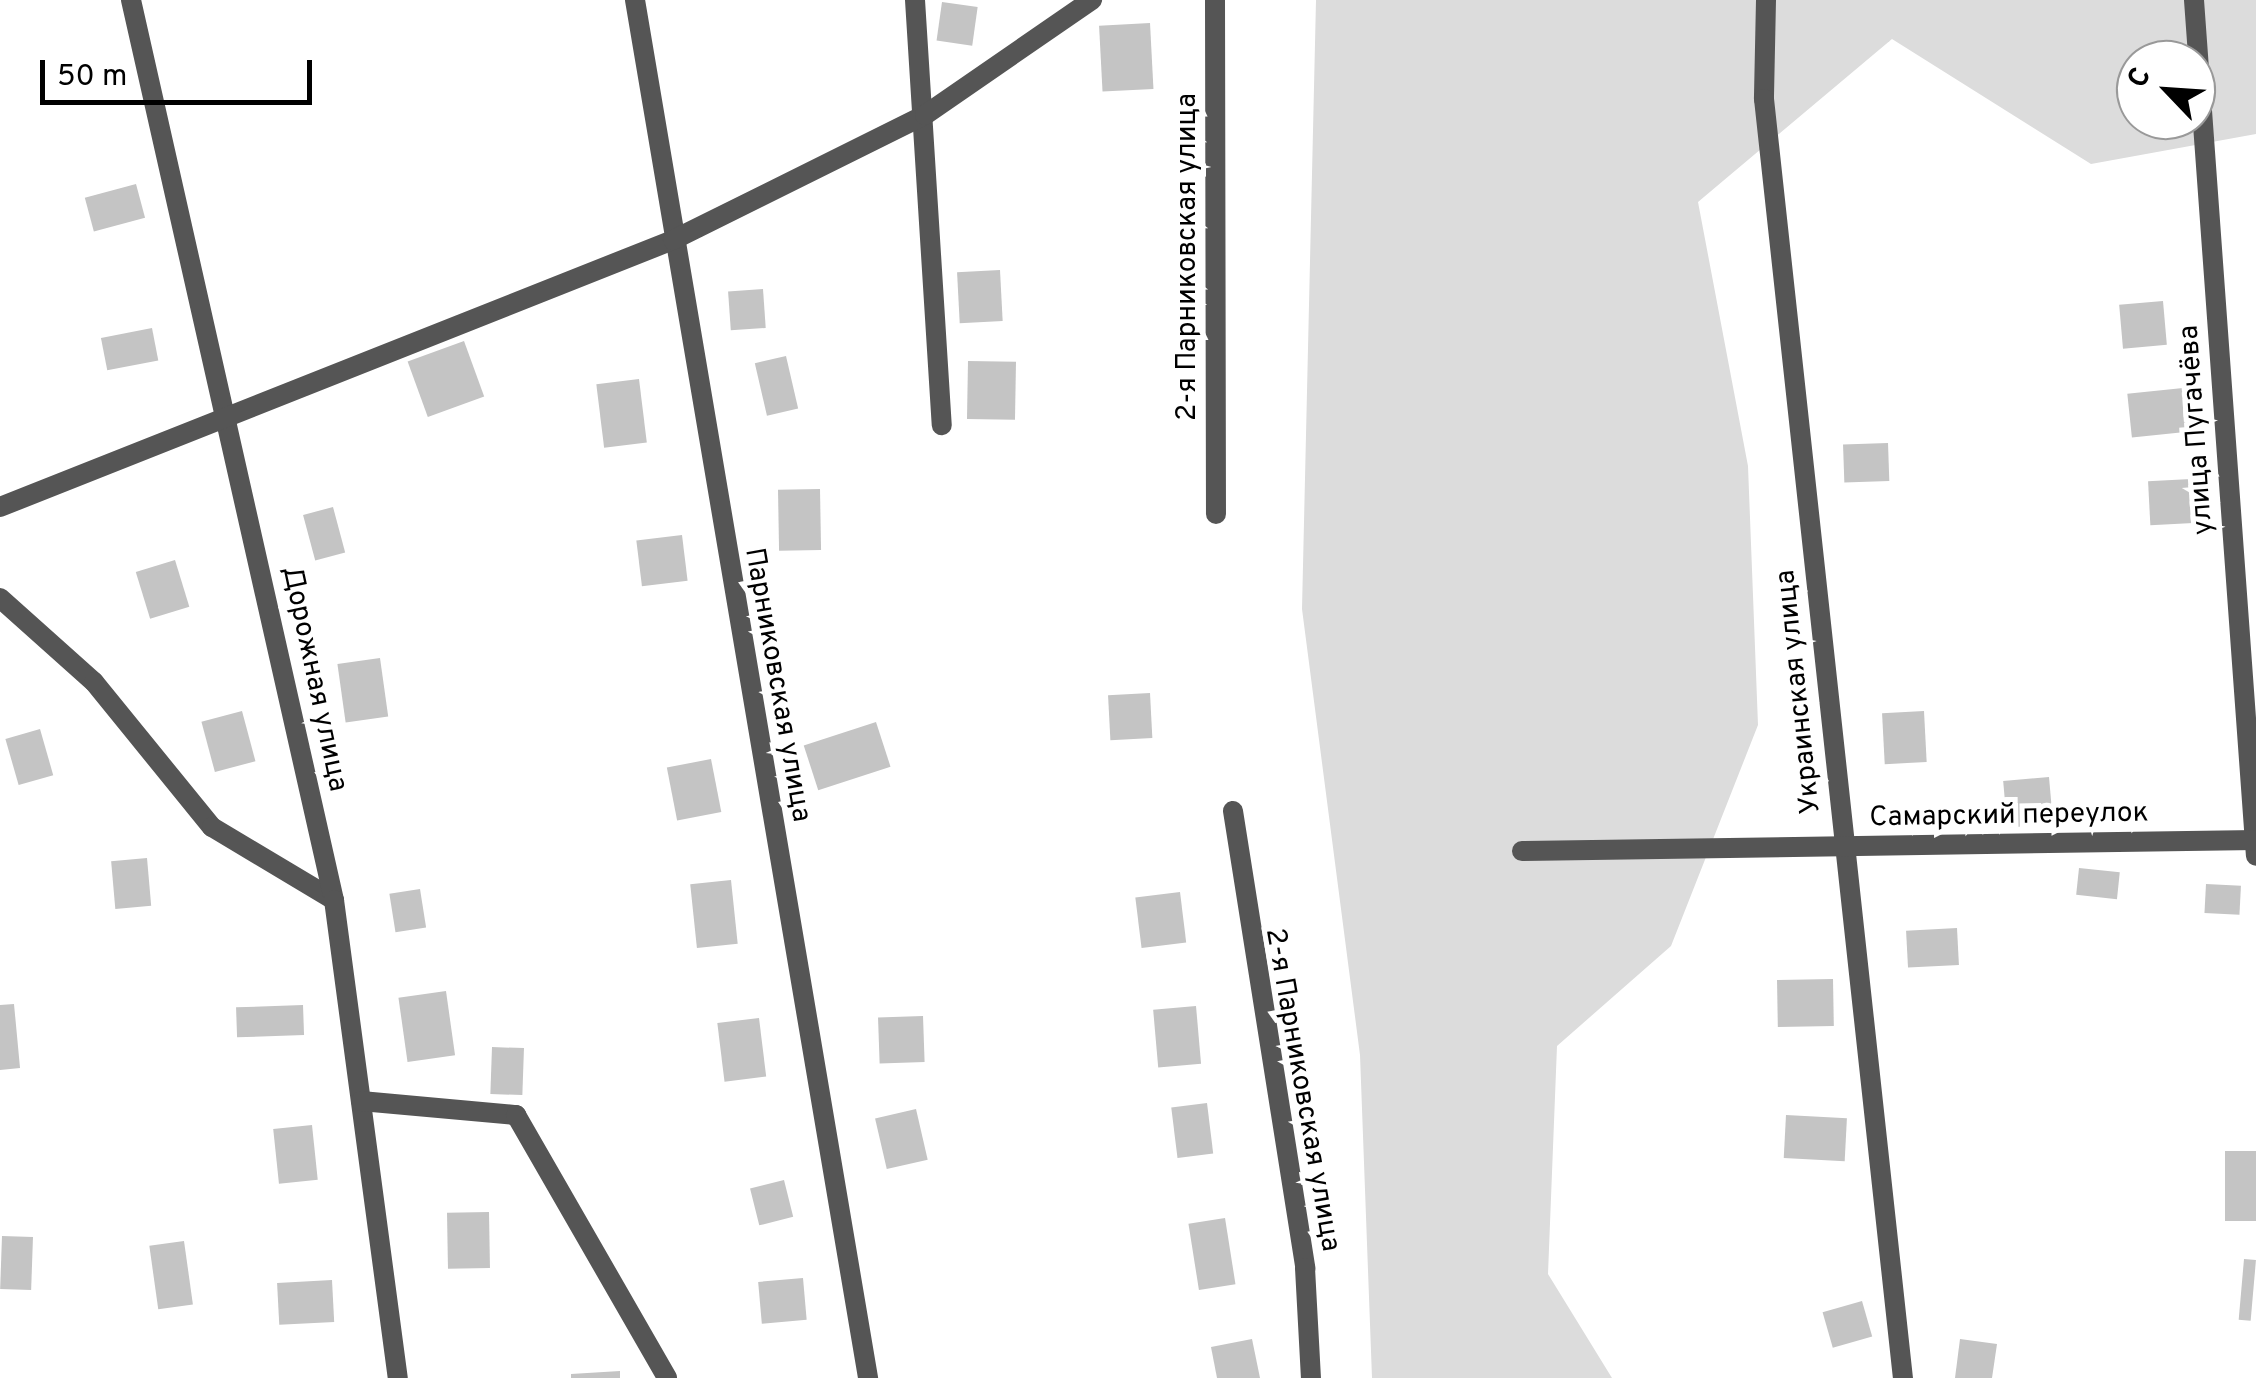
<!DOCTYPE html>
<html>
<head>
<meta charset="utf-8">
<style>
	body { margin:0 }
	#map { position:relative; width:2256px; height:1378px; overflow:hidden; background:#fff; font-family:Overpass,sans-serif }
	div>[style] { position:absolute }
	.green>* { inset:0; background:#dcdcdc }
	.building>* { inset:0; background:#c4c4c4; transform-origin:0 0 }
	.lane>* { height:20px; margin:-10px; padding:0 10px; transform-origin:10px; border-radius:10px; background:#555 }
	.street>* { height:20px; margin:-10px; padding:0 10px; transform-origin:10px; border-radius:10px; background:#555 }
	span { translate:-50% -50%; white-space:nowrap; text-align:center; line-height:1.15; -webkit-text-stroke:10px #fff; paint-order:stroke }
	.street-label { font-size:28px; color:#000 }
	.north { position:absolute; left:2116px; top:40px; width:100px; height:100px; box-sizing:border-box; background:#fff; border:2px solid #999; border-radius:50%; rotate:295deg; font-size:28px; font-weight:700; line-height:40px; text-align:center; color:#000 }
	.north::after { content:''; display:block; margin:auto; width:35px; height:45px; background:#000; clip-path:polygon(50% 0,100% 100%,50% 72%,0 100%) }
	.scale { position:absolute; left:40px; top:60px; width:272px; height:45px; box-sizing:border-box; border:5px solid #000; border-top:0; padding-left:12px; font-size:30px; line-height:35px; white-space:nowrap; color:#000; -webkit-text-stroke:8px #fff; paint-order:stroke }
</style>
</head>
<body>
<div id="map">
	<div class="green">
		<i style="clip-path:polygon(evenodd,1316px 0,2256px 0,2256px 134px,2091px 164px,1892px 39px,1698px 202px,1748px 466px,1758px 725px,1671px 946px,1557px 1046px,1548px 1274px,1612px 1378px,1372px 1378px,1360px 1055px,1302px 609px,1316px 0,2136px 60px,2196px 60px,2196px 120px,2136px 120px,2136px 60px)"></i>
	</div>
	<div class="building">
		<i style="left:942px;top:2px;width:36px;height:39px;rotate:8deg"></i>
		<i style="left:1150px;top:23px;width:66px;height:51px;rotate:87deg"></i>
		<i style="left:136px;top:184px;width:35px;height:53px;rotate:75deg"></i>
		<i style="left:1000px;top:270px;width:51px;height:43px;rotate:87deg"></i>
		<i style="left:763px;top:289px;width:39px;height:35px;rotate:86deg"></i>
		<i style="left:2163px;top:301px;width:44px;height:44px;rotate:85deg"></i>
		<i style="left:152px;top:328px;width:33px;height:52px;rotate:79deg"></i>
		<i style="left:464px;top:341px;width:59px;height:60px;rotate:70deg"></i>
		<i style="left:786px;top:356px;width:54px;height:32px;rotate:77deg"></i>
		<i style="left:968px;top:361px;width:48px;height:58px;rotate:1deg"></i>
		<i style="left:639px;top:379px;width:64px;height:43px;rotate:83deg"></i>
		<i style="left:2183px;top:388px;width:44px;height:56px;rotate:84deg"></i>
		<i style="left:1888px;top:443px;width:38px;height:45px;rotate:88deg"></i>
		<i style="left:2191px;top:479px;width:44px;height:43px;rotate:87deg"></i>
		<i style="left:820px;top:489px;width:61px;height:42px;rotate:89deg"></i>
		<i style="left:333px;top:507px;width:47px;height:31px;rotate:75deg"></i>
		<i style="left:682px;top:535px;width:46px;height:46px;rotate:83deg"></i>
		<i style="left:175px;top:560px;width:49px;height:41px;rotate:73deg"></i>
		<i style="left:380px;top:658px;width:59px;height:43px;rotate:82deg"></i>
		<i style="left:1150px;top:693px;width:45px;height:42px;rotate:87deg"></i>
		<i style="left:242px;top:711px;width:52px;height:42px;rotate:75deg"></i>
		<i style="left:1924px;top:711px;width:51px;height:42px;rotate:87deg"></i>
		<i style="left:876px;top:722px;width:47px;height:76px;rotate:72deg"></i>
		<i style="left:40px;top:729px;width:48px;height:36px;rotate:74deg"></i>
		<i style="left:711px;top:759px;width:54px;height:45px;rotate:79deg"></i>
		<i style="left:2049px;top:777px;width:47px;height:46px;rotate:85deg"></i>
		<i style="left:147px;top:858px;width:48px;height:36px;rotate:85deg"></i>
		<i style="left:2079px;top:868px;width:41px;height:27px;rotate:6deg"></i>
		<i style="left:731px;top:880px;width:64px;height:41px;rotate:84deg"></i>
		<i style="left:2206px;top:884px;width:35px;height:29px;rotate:3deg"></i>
		<i style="left:420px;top:889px;width:39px;height:31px;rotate:81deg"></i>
		<i style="left:1180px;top:892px;width:51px;height:45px;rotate:83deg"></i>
		<i style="left:1957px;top:928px;width:37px;height:51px;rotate:87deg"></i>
		<i style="left:1833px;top:979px;width:47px;height:56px;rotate:89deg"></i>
		<i style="left:446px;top:991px;width:65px;height:48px;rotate:82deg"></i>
		<i style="clip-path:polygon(14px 1004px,20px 1068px,0 1070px,0 1005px)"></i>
		<i style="left:303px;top:1005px;width:30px;height:67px;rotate:88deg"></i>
		<i style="left:1196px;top:1006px;width:58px;height:43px;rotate:85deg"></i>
		<i style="left:923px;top:1016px;width:46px;height:45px;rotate:88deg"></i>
		<i style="left:759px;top:1018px;width:59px;height:42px;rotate:83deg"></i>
		<i style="left:492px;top:1047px;width:32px;height:47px;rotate:2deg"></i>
		<i style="left:1207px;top:1103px;width:51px;height:36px;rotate:83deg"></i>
		<i style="left:916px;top:1109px;width:52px;height:42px;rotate:77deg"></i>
		<i style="left:1786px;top:1115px;width:61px;height:43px;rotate:3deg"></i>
		<i style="left:312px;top:1125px;width:55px;height:39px;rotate:84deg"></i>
		<i style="left:2225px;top:1151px;width:31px;height:70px"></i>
		<i style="left:784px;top:1180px;width:38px;height:35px;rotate:76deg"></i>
		<i style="left:489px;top:1212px;width:56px;height:42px;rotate:89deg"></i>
		<i style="left:1225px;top:1218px;width:67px;height:37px;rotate:81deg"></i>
		<i style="left:2px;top:1236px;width:31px;height:53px;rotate:2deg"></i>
		<i style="left:184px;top:1241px;width:64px;height:35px;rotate:82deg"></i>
		<i style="left:2244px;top:1259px;width:12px;height:61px;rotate:5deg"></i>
		<i style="left:803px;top:1278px;width:42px;height:45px;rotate:85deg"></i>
		<i style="left:332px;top:1280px;width:42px;height:55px;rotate:87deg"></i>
		<i style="left:1862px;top:1301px;width:37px;height:41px;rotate:74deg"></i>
		<i style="clip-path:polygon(1252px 1339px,1260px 1378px,1217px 1378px,1211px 1347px)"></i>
		<i style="clip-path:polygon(1960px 1339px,1997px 1344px,1992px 1378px,1955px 1378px)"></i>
		<i style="clip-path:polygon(620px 1371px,620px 1378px,571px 1378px,571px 1374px)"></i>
	</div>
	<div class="lane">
		<i style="left:0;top:598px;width:126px;rotate:41.8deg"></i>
		<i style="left:94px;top:682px;width:187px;rotate:50.9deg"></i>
		<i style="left:212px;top:827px;width:142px;rotate:30.9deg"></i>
	</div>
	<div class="street">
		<i style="left:131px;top:0;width:923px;rotate:77.29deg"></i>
		<i style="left:334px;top:900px;width:482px;rotate:82.4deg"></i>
		<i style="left:635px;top:0;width:1398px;rotate:80.4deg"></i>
		<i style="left:915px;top:0;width:426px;rotate:86.4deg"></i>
		<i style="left:1215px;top:0;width:514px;rotate:89.89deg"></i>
		<i style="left:1766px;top:0;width:99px;rotate:91.2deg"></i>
		<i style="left:1764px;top:99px;width:1287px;rotate:83.8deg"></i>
		<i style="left:2194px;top:0;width:858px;rotate:85.86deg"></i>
		<i style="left:0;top:507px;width:724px;rotate:-21.64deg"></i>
		<i style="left:673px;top:240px;width:281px;rotate:-26.4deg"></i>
		<i style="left:925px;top:115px;width:203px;rotate:-34.6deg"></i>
		<i style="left:1233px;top:811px;width:463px;rotate:81deg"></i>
		<i style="left:1305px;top:1268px;width:110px;rotate:86.9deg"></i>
		<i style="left:1522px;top:851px;width:734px;rotate:-0.86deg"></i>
		<i style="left:361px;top:1101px;width:156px;rotate:5.2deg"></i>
		<i style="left:516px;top:1115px;width:303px;rotate:60.1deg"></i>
	</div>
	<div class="street-label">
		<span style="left:1188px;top:257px;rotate:-90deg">2-я Парниковская улица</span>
		<span style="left:2197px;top:430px;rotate:-94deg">улица Пугачёва</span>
		<span style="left:314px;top:679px;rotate:78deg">Дорожная улица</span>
		<span style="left:777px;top:685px;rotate:80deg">Парниковская улица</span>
		<span style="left:1799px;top:692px;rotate:-96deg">Украинская улица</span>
		<span style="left:2009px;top:816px;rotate:-1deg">Самарский переулок</span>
		<span style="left:1302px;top:1090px;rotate:80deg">2-я Парниковская улица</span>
	</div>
	<div class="north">С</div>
	<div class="scale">50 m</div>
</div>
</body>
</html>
